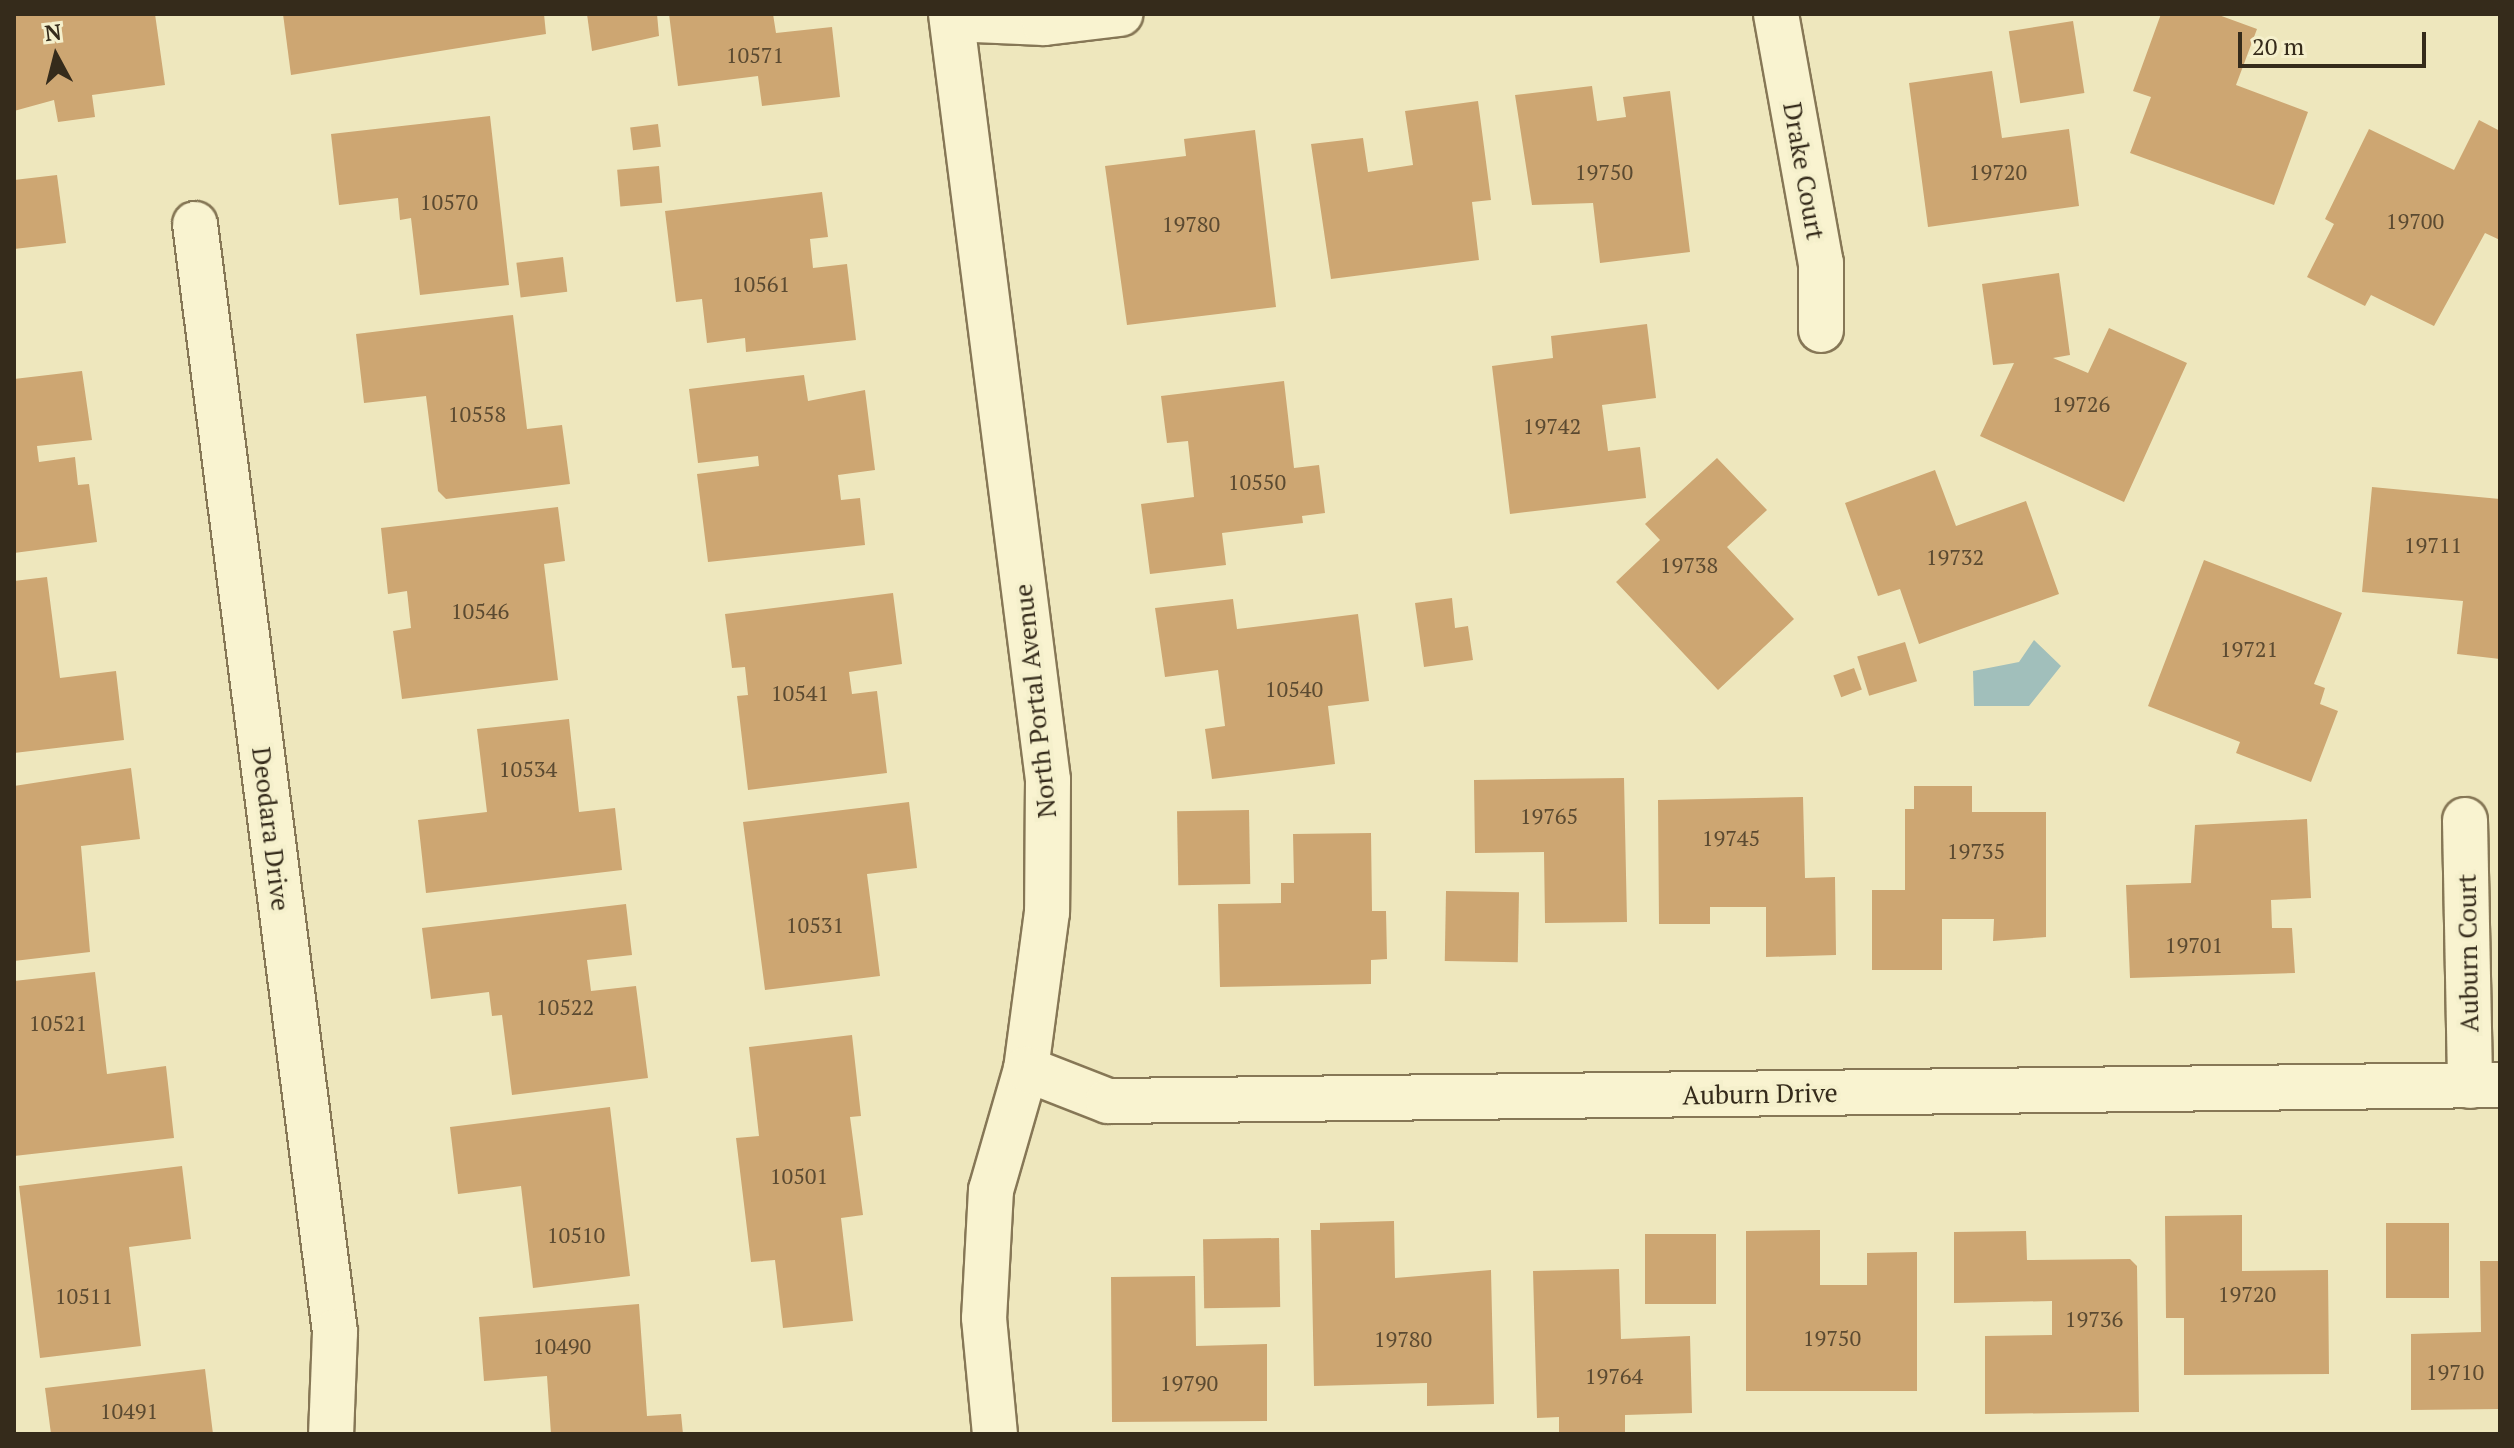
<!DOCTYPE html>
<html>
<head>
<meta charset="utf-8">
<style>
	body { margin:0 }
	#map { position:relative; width:2514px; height:1448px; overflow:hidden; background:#eee7bd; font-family:"PT Serif",serif }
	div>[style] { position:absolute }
	.water>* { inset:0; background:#a1bfbb }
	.building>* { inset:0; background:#cda672; transform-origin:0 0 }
	.roads { filter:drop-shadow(2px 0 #867756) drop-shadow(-2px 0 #867756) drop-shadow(0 2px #867756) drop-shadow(0 -2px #867756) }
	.street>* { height:44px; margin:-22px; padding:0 22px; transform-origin:22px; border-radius:22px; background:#f9f3d0 }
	span { translate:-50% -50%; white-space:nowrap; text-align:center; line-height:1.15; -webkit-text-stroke:8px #f5f0cc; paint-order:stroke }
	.number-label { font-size:22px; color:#5b4a31 }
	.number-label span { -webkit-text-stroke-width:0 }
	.street-label { font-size:26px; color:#352b1b }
	.frame { position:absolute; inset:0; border:16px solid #352b1b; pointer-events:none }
	.north { position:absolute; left:16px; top:16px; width:80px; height:80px; -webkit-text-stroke:6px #f5f0cc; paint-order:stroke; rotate:353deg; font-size:22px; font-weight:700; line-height:32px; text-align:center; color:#352b1b }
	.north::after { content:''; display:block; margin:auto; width:28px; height:36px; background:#352b1b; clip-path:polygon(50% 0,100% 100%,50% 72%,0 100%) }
	.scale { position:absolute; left:2238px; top:32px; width:188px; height:36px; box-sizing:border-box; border:4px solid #352b1b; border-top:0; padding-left:10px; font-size:24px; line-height:28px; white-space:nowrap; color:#352b1b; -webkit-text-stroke:6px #f5f0cc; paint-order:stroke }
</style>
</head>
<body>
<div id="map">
	<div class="water">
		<i style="clip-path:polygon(2034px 640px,2061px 666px,2029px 706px,1974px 706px,1973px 671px,2019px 662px)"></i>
	</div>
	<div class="building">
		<i style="clip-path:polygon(14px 14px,155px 14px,165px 85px,92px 95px,95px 117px,58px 122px,54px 100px,14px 111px)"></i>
		<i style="clip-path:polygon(283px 14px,544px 14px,546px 34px,291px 75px)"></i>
		<i style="clip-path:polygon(587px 14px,657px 14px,659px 36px,592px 51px)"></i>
		<i style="clip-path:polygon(669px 14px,773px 14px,776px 33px,832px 27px,840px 97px,762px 106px,758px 76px,678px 86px)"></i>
		<i style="clip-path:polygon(2161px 14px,2216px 14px,2257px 29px,2236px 85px,2308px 112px,2274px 205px,2130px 153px,2151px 97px,2133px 91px)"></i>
		<i style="left:2073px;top:21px;width:73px;height:65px;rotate:81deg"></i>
		<i style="clip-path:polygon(1992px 71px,2002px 138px,2069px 129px,2079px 206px,1928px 227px,1909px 83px)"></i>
		<i style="clip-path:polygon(1592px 86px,1597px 121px,1626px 117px,1623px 97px,1670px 91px,1690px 252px,1600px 263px,1593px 203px,1532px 205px,1515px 95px)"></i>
		<i style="clip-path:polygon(1478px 101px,1491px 200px,1472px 202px,1479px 260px,1331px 279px,1311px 144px,1363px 138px,1368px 172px,1413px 165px,1405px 111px)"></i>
		<i style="clip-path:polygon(490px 116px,509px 285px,420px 295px,411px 218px,400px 220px,398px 198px,339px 205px,331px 134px)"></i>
		<i style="clip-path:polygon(2479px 120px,2500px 131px,2500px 240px,2485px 233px,2434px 326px,2371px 295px,2365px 306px,2307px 277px,2334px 224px,2325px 219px,2369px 129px,2454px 170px)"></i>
		<i style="left:658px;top:124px;width:23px;height:28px;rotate:83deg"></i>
		<i style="clip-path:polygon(1255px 130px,1276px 307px,1127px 325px,1105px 166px,1186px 156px,1184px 139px)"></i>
		<i style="left:659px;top:166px;width:37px;height:42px;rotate:85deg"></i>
		<i style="clip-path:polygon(57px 175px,66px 243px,14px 249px,14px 180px)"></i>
		<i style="clip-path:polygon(822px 192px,828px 237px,810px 239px,813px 268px,847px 264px,856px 340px,746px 352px,745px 338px,707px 343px,702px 299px,676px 302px,665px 211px)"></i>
		<i style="left:563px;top:257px;width:35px;height:47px;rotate:83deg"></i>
		<i style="clip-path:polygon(2059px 273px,2070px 355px,2053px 358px,2088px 373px,2109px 328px,2187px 363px,2124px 502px,1980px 436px,2014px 363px,1993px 365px,1982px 284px)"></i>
		<i style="clip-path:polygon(513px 315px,527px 429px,562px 425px,570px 484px,446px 499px,438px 491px,426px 396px,364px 403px,356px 334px)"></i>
		<i style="clip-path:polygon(1647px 324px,1656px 398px,1602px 405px,1608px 451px,1640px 447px,1646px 498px,1510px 514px,1492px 366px,1553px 358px,1551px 336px)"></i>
		<i style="clip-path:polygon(82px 371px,92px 440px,37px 446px,39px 462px,75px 457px,78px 485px,89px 484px,97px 542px,14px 553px,14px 379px)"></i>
		<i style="clip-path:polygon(804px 375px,808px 401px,865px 390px,875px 470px,838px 475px,841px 500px,860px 498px,865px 545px,708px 562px,697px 474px,759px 466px,758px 456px,698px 463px,689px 389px)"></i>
		<i style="clip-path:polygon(1284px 381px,1294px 468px,1319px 465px,1325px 513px,1302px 516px,1303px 523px,1222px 533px,1226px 565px,1150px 574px,1141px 504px,1194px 497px,1188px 441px,1167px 443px,1161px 396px)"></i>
		<i style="clip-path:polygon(1717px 458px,1767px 510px,1727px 547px,1794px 619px,1718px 690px,1616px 582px,1660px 540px,1645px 524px)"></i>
		<i style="clip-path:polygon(1935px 470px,1956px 526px,2026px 501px,2059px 594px,1919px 644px,1900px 589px,1878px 596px,1845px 503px)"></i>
		<i style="clip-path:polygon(2372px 487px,2500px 499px,2500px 659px,2457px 654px,2463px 601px,2362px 592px)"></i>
		<i style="clip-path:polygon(558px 507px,565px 561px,544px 564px,558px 680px,402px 699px,393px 631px,411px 628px,407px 591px,388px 594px,381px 528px)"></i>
		<i style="clip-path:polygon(2204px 560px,2342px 613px,2314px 684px,2325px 688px,2320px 704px,2338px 711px,2311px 782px,2236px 753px,2240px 742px,2148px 706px)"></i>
		<i style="clip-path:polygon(47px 577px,60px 678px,116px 671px,124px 740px,14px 753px,14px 581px)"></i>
		<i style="clip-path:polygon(893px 593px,902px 664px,849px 672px,852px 694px,877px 691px,887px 773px,748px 790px,737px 696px,748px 695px,745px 667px,732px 668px,725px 614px)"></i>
		<i style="clip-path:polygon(1452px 598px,1455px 628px,1468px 626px,1473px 660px,1424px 667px,1415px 603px)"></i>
		<i style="clip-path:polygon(1233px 599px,1237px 629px,1358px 614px,1369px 701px,1328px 706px,1335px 764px,1212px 779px,1205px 729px,1225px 726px,1218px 670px,1165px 677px,1155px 608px)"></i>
		<i style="left:1905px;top:642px;width:41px;height:50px;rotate:73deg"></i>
		<i style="left:1854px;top:668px;width:23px;height:22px;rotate:70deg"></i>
		<i style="clip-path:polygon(569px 719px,579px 812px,615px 808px,622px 870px,426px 893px,418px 820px,487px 812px,477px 729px)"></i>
		<i style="clip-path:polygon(131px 768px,140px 839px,81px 846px,90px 952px,14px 961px,14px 786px)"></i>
		<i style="clip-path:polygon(1624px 778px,1627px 922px,1545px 923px,1544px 852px,1475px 853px,1474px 780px)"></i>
		<i style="clip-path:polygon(1914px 786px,1972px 786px,1972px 812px,2046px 812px,2046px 937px,1993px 941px,1994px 919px,1942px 919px,1942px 970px,1872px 970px,1872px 890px,1905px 890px,1905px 809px,1914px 809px)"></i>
		<i style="clip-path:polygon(1803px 797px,1805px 878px,1835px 877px,1836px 955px,1766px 957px,1766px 907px,1710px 907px,1710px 924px,1659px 924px,1658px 800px)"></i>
		<i style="clip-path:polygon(909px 802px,917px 868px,867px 874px,880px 976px,765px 990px,743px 822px)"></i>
		<i style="left:1249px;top:810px;width:74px;height:72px;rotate:89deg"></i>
		<i style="clip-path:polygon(2307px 819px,2311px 898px,2271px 900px,2272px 928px,2292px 928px,2295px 973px,2130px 978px,2126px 885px,2191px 883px,2195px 825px)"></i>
		<i style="clip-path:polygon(1371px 833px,1372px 911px,1386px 911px,1387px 959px,1371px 960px,1371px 984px,1220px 987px,1218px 904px,1281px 903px,1281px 883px,1294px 883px,1293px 834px)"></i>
		<i style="left:1446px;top:891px;width:73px;height:70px;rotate:1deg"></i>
		<i style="clip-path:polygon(626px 904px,632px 955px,587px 960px,591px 991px,636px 986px,648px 1078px,512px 1095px,502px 1015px,492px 1016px,489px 992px,431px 999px,422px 928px)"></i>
		<i style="clip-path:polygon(95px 972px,107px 1074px,166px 1066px,174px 1138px,14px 1156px,14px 981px)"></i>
		<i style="clip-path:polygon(852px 1035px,861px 1116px,850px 1117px,863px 1215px,841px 1218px,853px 1321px,783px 1328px,775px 1260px,751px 1262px,736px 1138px,759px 1136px,749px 1047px)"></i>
		<i style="clip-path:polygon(610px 1107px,630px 1276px,533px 1288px,521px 1186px,458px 1194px,450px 1127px)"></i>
		<i style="clip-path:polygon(182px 1166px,191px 1239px,129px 1247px,141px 1346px,40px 1358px,19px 1186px)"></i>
		<i style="clip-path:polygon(2242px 1215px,2242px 1271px,2328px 1270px,2329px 1374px,2184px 1375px,2184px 1318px,2166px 1318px,2165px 1216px)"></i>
		<i style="clip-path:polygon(1394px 1221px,1395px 1278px,1491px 1270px,1494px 1404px,1427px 1406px,1427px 1383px,1314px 1386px,1311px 1230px,1320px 1230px,1320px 1223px)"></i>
		<i style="left:2386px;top:1223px;width:63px;height:75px"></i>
		<i style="clip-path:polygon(1820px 1230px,1820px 1285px,1867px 1285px,1867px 1253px,1917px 1252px,1917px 1391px,1746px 1391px,1746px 1231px)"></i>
		<i style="clip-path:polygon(2026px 1231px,2027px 1260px,2130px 1259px,2137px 1266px,2139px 1412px,1985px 1414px,1985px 1336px,2052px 1335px,2052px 1301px,1954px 1303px,1954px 1232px)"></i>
		<i style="left:1645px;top:1234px;width:71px;height:70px"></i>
		<i style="left:1279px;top:1238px;width:69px;height:76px;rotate:89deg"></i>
		<i style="clip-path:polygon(2480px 1261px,2500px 1261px,2500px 1409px,2411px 1410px,2411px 1334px,2481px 1332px)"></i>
		<i style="clip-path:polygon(1619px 1269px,1621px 1339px,1690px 1336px,1692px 1413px,1625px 1415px,1625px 1434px,1559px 1434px,1559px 1417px,1537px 1418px,1533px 1271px)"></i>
		<i style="clip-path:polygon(1195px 1276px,1196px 1346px,1267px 1344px,1267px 1421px,1112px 1422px,1111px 1277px)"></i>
		<i style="clip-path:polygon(639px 1304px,647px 1416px,681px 1414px,683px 1434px,551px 1434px,547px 1376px,484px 1381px,479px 1317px)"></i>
		<i style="clip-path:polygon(205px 1369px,213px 1434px,51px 1434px,45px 1388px)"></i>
	</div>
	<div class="roads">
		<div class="street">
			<i style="left:951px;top:14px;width:772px;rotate:82.78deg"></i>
			<i style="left:1048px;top:780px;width:132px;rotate:90.4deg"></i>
			<i style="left:1047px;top:912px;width:158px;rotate:97.6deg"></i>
			<i style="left:1026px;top:1069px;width:126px;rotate:106.1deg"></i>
			<i style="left:991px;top:1190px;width:128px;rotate:93.1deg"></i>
			<i style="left:984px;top:1318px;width:117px;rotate:84.6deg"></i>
			<i style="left:1776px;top:14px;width:253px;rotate:79.8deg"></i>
			<i style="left:1821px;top:263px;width:67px;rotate:90deg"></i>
			<i style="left:952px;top:19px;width:92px;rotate:2.5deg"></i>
			<i style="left:1044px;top:23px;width:77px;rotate:-6.8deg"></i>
			<i style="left:195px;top:224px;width:1117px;rotate:82.8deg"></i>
			<i style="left:335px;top:1332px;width:102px;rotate:92.2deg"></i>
			<i style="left:2465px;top:820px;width:266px;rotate:88.9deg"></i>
			<i style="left:1026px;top:1069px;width:88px;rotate:21.3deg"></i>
			<i style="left:1108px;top:1101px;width:1392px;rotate:-0.66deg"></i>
		</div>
	</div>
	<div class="number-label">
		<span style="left:755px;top:55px">10571</span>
		<span style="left:1604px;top:172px">19750</span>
		<span style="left:1998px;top:172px">19720</span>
		<span style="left:449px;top:202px">10570</span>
		<span style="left:2415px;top:221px">19700</span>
		<span style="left:1191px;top:224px">19780</span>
		<span style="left:761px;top:284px">10561</span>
		<span style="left:2081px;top:404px">19726</span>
		<span style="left:477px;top:414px">10558</span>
		<span style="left:1552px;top:426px">19742</span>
		<span style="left:1257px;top:482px">10550</span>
		<span style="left:2433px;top:545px">19711</span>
		<span style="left:1955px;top:557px">19732</span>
		<span style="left:1689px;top:565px">19738</span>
		<span style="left:480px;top:611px">10546</span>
		<span style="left:2249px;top:649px">19721</span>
		<span style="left:1294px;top:689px">10540</span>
		<span style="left:800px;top:693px">10541</span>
		<span style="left:528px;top:769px">10534</span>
		<span style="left:1549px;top:816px">19765</span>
		<span style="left:1731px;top:838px">19745</span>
		<span style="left:1976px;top:851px">19735</span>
		<span style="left:815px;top:925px">10531</span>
		<span style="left:2194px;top:945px">19701</span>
		<span style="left:565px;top:1007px">10522</span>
		<span style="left:58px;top:1023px">10521</span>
		<span style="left:799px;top:1176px">10501</span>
		<span style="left:576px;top:1235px">10510</span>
		<span style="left:2247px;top:1294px">19720</span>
		<span style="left:84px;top:1296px">10511</span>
		<span style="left:2094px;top:1319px">19736</span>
		<span style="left:1832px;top:1338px">19750</span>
		<span style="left:1403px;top:1339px">19780</span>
		<span style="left:562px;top:1346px">10490</span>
		<span style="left:2455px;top:1372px">19710</span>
		<span style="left:1614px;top:1376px">19764</span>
		<span style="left:1189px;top:1383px">19790</span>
		<span style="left:129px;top:1411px">10491</span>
	</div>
	<div class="street-label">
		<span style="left:1804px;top:171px;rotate:80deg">Drake Court</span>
		<span style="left:1035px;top:701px;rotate:-96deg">North Portal Avenue</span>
		<span style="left:271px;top:829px;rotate:83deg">Deodara Drive</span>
		<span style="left:2468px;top:953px;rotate:-91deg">Auburn Court</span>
		<span style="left:1760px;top:1094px;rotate:-1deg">Auburn Drive</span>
	</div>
	<div class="frame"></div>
	<div class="north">N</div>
	<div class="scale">20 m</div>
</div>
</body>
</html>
